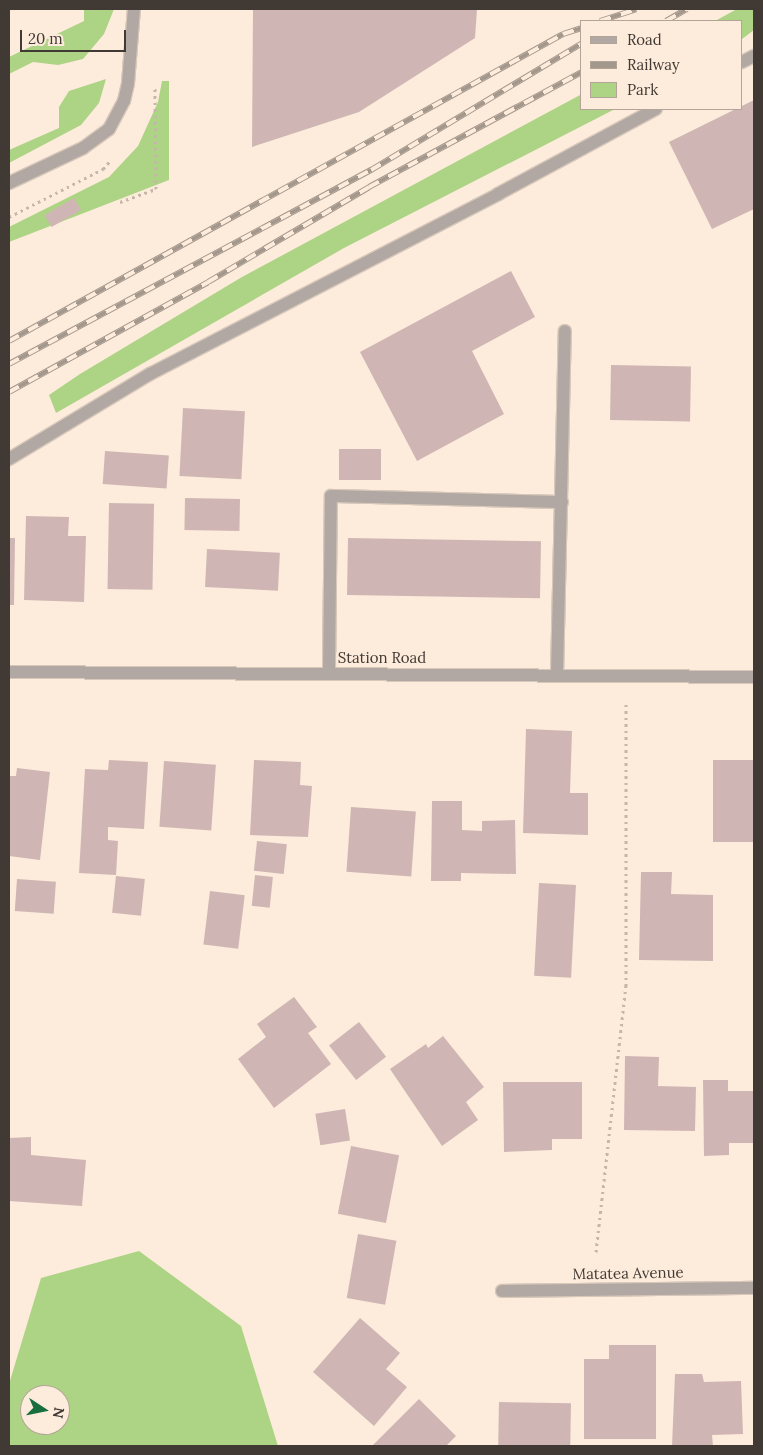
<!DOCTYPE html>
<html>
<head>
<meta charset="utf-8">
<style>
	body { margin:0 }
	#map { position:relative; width:763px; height:1455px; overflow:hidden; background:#fdebdb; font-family:Lora,serif }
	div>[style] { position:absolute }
	.green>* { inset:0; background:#add485 }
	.building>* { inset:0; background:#cfb6b4; transform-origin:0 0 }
	.path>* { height:3px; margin-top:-1.5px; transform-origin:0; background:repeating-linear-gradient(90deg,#c4b6a9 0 2.5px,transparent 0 6.5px) }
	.roads { filter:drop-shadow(1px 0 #d7c8ba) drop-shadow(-1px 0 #d7c8ba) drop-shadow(0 1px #d7c8ba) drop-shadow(0 -1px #d7c8ba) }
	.lane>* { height:12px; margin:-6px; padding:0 6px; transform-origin:6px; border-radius:6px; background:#b1a7a3 }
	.street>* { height:12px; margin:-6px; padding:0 6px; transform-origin:6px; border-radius:6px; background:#b1a7a3 }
	.rail>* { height:5.5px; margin-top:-2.75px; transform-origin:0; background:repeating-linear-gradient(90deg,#fdebdb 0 11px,#a4978c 0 22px); box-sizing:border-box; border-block:1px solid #a4978c }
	span { translate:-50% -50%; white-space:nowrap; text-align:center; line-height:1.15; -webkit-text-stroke:5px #fdebdb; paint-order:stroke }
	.street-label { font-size:15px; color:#413a34 }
	.frame { position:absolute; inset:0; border:10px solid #413a34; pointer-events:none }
	.legend { position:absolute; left:580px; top:20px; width:162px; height:90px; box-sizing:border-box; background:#fdebdb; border:1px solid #b2a498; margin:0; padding:6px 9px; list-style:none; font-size:15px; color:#413a34 }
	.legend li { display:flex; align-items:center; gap:10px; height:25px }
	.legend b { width:25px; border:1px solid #b2a498 }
	.north { position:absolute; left:20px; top:1385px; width:50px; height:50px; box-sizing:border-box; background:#fdebdb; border:1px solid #b2a498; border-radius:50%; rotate:101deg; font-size:14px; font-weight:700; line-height:20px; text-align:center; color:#413a34 }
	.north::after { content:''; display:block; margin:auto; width:18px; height:22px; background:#196e40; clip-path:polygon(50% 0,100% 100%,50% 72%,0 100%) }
	.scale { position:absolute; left:20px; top:30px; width:106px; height:22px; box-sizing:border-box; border:2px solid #413a34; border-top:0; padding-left:6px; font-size:15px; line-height:18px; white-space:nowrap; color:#413a34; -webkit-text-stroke:4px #fdebdb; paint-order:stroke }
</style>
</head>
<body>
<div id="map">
	<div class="green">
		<i style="clip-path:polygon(84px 9px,114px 9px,104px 34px,83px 59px,58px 65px,33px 62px,9px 74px,9px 57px,84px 21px)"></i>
		<i style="clip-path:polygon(737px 9px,754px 9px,754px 30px,742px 39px,742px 21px,715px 21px)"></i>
		<i style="clip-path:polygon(106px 79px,99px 103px,81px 125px,9px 163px,9px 150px,59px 128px,59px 107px,69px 91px)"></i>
		<i style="clip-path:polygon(162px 81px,169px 81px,169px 180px,9px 242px,9px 227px,109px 177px,138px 146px,158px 102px)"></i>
		<i style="clip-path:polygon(582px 94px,582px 109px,615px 109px,344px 248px,56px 413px,49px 395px,80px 374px,242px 277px)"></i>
		<i style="clip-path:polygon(evenodd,139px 1251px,241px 1326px,278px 1446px,9px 1446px,9px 1384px,41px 1278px,139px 1251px,30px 1395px,60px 1395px,60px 1425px,30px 1425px,30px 1395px)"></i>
	</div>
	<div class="building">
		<i style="clip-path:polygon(253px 9px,477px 9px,475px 38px,359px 112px,252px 147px)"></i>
		<i style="clip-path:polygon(754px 100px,754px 209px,712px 229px,669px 142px)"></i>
		<i style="left:74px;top:198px;width:14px;height:34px;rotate:60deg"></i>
		<i style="clip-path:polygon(511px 271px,535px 317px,472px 351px,504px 414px,417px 461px,360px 352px)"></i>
		<i style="left:611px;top:365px;width:80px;height:55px;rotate:1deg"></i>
		<i style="left:183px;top:408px;width:62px;height:68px;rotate:3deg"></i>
		<i style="left:381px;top:449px;width:31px;height:42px;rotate:90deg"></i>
		<i style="left:105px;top:451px;width:64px;height:33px;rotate:4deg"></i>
		<i style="left:185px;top:498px;width:55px;height:32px;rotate:1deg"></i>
		<i style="left:109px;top:503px;width:45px;height:86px;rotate:1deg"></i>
		<i style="clip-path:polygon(26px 516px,69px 517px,68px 536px,86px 536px,84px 602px,24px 600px)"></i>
		<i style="clip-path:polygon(9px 538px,15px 538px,14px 605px,9px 605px)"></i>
		<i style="left:348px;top:538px;width:193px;height:57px;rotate:1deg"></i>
		<i style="left:207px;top:549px;width:73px;height:38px;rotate:3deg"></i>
		<i style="clip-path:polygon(526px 729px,572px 731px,570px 793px,588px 793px,588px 835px,523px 833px)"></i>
		<i style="clip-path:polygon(109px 760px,148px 762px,144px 829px,108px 827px,108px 840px,118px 841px,116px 875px,79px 873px,85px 769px,108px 770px)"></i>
		<i style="clip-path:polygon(254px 760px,301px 762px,300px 785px,312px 786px,308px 837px,250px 835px)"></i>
		<i style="left:713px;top:760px;width:41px;height:82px"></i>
		<i style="left:164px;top:761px;width:52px;height:66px;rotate:4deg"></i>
		<i style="clip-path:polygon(17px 768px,50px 772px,40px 860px,9px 856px,9px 776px,16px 776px)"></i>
		<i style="clip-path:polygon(432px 801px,462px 801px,462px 830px,482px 831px,482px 821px,515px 820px,516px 874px,461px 873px,461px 881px,431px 881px)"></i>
		<i style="left:351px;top:807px;width:65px;height:65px;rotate:4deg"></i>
		<i style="left:257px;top:841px;width:30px;height:30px;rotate:6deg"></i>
		<i style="clip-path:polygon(641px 872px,672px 872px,671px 894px,713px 895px,713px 961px,639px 960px)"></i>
		<i style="left:255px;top:875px;width:18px;height:31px;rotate:6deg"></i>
		<i style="left:116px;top:876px;width:29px;height:37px;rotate:6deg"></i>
		<i style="left:17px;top:879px;width:39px;height:32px;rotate:4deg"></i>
		<i style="left:539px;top:883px;width:37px;height:93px;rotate:3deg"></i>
		<i style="left:210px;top:891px;width:35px;height:54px;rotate:7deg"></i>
		<i style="clip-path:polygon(294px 997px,317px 1027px,308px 1033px,331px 1064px,274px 1108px,238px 1059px,266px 1037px,257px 1024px)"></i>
		<i style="left:359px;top:1022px;width:44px;height:38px;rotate:52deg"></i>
		<i style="clip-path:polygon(443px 1036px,484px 1087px,466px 1102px,478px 1120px,442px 1146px,390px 1069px,426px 1044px,428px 1048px)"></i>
		<i style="clip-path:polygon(625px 1056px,659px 1057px,658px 1086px,696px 1087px,695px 1131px,624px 1130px)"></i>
		<i style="clip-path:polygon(703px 1080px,728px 1080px,728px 1091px,754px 1091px,754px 1143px,729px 1143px,729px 1155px,704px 1156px)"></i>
		<i style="clip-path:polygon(503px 1082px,582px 1082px,582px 1139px,552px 1139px,552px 1150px,504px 1152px)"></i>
		<i style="left:345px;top:1109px;width:32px;height:30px;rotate:81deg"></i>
		<i style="clip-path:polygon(31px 1137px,31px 1155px,86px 1160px,82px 1206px,9px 1201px,9px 1138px)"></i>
		<i style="left:351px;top:1146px;width:49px;height:69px;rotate:11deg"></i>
		<i style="left:358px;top:1234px;width:39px;height:65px;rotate:10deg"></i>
		<i style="clip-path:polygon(360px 1318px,400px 1353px,386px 1369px,407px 1387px,374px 1426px,313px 1372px)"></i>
		<i style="clip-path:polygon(609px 1345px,656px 1345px,656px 1439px,584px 1439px,584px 1359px,609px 1359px)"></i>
		<i style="clip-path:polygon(675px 1374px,702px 1374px,704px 1382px,741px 1381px,743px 1434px,712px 1435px,713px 1446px,672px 1446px)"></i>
		<i style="clip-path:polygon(419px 1399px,456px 1436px,446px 1446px,372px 1446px)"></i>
		<i style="left:499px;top:1402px;width:72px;height:44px;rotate:1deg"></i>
	</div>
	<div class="path">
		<i style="left:120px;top:202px;width:38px;rotate:-20deg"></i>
		<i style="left:156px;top:189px;width:103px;rotate:-90.6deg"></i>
		<i style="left:9px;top:217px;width:106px;rotate:-27.1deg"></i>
		<i style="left:103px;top:169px;width:11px;rotate:-49deg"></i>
		<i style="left:596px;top:1252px;width:268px;rotate:-83.6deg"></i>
		<i style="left:626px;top:986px;width:285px;rotate:-90deg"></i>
	</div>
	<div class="roads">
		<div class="lane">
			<i style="left:742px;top:62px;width:13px;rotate:-27deg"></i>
			<i style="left:9px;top:183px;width:82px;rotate:-25.3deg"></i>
			<i style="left:83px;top:148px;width:32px;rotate:-36deg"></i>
			<i style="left:109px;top:129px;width:32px;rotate:-62deg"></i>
			<i style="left:124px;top:101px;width:18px;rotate:-77deg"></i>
			<i style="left:128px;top:83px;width:74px;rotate:-85.4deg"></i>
			<i style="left:9px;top:459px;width:165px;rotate:-31.1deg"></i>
			<i style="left:150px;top:374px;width:392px;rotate:-27.3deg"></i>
			<i style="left:498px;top:194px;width:179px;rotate:-28.3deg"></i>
			<i style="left:329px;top:674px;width:178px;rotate:-89.4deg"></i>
			<i style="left:331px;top:496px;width:231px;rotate:1.5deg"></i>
			<i style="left:557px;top:675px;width:344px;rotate:-88.7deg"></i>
		</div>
		<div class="street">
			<i style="left:9px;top:672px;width:745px;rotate:0.38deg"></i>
			<i style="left:502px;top:1291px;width:252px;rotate:-0.7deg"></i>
		</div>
	</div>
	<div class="rail">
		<i style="left:600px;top:21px;width:38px;rotate:-18deg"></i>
		<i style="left:666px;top:21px;width:24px;rotate:-30deg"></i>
		<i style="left:9px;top:341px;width:633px;rotate:-28.99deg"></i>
		<i style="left:563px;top:34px;width:20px;rotate:-18deg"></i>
		<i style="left:9px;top:364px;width:411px;rotate:-28.2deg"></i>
		<i style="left:371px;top:170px;width:246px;rotate:-31deg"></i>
		<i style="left:9px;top:392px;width:227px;rotate:-28.9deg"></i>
		<i style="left:208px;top:282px;width:187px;rotate:-30.5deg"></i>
		<i style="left:369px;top:187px;width:242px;rotate:-28.4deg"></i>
	</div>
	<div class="street-label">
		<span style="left:382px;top:658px">Station Road</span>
		<span style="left:628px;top:1273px;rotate:-1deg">Matatea Avenue</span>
	</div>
	<div class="frame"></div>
	<ul class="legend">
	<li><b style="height:6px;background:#b1a7a3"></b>Road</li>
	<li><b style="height:6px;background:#a4978c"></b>Railway</li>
	<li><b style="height:14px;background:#add485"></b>Park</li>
	</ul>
	<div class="north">N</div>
	<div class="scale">20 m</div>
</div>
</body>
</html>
